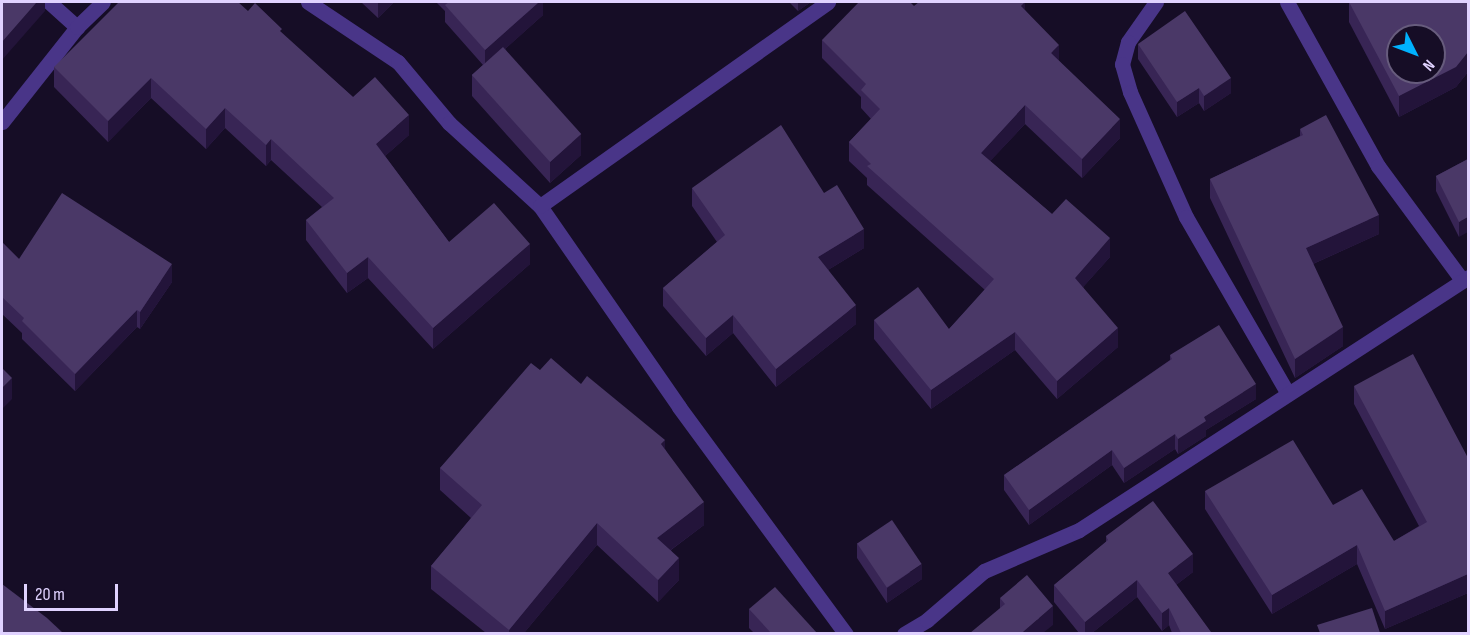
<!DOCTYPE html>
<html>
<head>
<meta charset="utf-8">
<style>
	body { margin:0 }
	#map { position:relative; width:1470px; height:635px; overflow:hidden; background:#160d26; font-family:"Sofia Sans Condensed",sans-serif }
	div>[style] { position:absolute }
	.minor>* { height:15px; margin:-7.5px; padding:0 7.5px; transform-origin:7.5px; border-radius:7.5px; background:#493588 }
	.wall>* { inset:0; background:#382555 }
	.shaded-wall>* { inset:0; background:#23143a }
	.building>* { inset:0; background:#4a3867; transform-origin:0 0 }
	span { translate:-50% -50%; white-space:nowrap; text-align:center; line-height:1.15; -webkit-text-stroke:4.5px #160d26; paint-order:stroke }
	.frame { position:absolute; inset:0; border:3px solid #e0d2ff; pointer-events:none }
	.north { position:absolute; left:1386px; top:24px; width:60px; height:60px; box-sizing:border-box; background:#160d26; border:2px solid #675c7d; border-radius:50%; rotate:132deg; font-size:16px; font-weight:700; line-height:24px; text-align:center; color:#e0d2ff }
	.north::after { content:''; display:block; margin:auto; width:21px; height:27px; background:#00b1fd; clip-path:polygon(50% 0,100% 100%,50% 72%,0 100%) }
	.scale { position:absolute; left:24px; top:584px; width:94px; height:27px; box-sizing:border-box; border:3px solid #e0d2ff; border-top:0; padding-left:8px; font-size:18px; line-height:21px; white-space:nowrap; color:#e0d2ff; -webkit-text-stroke:4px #160d26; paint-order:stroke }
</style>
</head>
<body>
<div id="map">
	<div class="minor">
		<i style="left:49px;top:2px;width:38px;rotate:42deg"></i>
		<i style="left:308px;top:2px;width:108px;rotate:33.7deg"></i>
		<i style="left:398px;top:62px;width:80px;rotate:50.1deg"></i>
		<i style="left:449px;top:123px;width:123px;rotate:42.4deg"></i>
		<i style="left:540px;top:206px;width:244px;rotate:55.3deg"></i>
		<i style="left:679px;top:407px;width:282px;rotate:53.7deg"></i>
		<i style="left:1156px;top:2px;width:49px;rotate:125deg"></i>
		<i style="left:1128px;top:42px;width:23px;rotate:105deg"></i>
		<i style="left:1122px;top:64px;width:29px;rotate:74deg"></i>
		<i style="left:1130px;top:92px;width:137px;rotate:65.9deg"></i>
		<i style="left:1186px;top:217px;width:204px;rotate:60deg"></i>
		<i style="left:1287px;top:2px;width:188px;rotate:61deg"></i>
		<i style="left:1378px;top:166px;width:142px;rotate:53.6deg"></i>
		<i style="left:2px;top:122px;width:121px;rotate:-51.7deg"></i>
		<i style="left:77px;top:27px;width:36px;rotate:-44deg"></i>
		<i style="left:540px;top:206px;width:353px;rotate:-35.3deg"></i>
		<i style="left:904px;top:634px;width:27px;rotate:-31deg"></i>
		<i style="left:927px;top:620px;width:75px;rotate:-40.7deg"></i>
		<i style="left:984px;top:571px;width:103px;rotate:-23.3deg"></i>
		<i style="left:1079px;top:530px;width:464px;rotate:-33deg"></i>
	</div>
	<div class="wall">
		<i style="clip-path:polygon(361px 2px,394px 2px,378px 18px)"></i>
		<i style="clip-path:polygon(436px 2px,543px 2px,543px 15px,505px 49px,581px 155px,550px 183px,472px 96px,472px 75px,483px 65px,445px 22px,445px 11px)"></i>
		<i style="clip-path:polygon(789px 2px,811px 2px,798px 11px)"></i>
		<i style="clip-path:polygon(1349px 2px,1468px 2px,1468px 72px,1456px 87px,1399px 117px,1349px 22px)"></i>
		<i style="clip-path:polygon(914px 6px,1025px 10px,1059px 61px,1120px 138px,1082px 178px,1025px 124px,990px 161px,1052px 214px,1110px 257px,1083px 287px,1118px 347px,1057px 399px,1015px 350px,931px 409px,874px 339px,874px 320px,949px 329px,985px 290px,867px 185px,867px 178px,849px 161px,849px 142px,871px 119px,861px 108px,861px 97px,822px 58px,822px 40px)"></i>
		<i style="clip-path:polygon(248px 11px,282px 34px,353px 97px,409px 135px,385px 156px,449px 242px,530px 264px,433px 349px,368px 278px,347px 293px,306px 240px,306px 220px,322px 207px,271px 160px,266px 166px,225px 128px,206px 149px,151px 98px,108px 142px,54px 87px,54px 67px)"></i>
		<i style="clip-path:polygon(1138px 44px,1231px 93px,1204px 111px,1199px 103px,1177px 117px,1138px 59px)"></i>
		<i style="clip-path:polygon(1300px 129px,1379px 234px,1313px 264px,1343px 346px,1295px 378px,1210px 198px,1210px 179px,1300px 136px)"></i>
		<i style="clip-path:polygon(1468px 159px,1459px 237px,1436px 191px,1436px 176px)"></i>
		<i style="clip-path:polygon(692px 188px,824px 193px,864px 248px,828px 270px,856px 324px,776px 387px,733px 333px,706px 356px,663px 306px,663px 288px,717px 242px,692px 206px)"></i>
		<i style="clip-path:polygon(2px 242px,19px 259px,172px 282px,140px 329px,137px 327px,75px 391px,22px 339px,22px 333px,2px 314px)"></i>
		<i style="clip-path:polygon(1170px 355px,1256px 399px,1206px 430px,1206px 436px,1178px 454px,1175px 449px,1124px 483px,1112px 465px,1029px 525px,1004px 490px,1004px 475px,1170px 360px)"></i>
		<i style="clip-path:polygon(540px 370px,581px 384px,665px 449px,704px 525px,671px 550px,679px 580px,658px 602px,597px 545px,524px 633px,486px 633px,431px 589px,431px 566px,471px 518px,440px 490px,440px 468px)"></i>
		<i style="clip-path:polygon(1354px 386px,1468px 458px,1468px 593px,1385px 629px,1357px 564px,1272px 614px,1205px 509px,1205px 491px,1333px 505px,1394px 541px,1419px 526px,1354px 404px)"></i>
		<i style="clip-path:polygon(1106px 536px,1193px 572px,1176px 585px,1211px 633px,1172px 633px,1169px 625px,1162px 631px,1137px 597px,1092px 633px,1079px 633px,1054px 602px,1054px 585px,1106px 542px)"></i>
		<i style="clip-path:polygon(857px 543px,922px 579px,887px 603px,857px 558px)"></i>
		<i style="clip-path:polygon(1000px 598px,1053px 625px,1000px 609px)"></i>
		<i style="clip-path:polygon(749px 609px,817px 633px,754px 633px,749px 628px)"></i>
	</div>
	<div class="shaded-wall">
		<i style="clip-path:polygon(37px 2px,45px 2px,45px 11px,2px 60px,2px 42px)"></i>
		<i style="clip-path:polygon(378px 2px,394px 2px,378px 18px)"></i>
		<i style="clip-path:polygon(539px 2px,543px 2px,543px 15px,485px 67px,485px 50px)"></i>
		<i style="clip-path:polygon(798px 2px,811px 2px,798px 11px)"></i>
		<i style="clip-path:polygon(1025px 2px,1025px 20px,1021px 6px)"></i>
		<i style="clip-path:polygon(1059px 45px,1059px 64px,1051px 53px)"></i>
		<i style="clip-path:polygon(1468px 52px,1468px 72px,1456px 87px,1399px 117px,1399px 96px)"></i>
		<i style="clip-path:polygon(151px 78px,151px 98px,108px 142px,108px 121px)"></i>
		<i style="clip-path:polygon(1231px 78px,1231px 93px,1204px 111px,1204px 96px)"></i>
		<i style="clip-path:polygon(1199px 88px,1199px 103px,1177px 117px,1177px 102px)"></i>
		<i style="clip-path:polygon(1025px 105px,1025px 124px,981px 171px,981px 153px)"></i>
		<i style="clip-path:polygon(225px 108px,225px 128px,206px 149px,206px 129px)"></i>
		<i style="clip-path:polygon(409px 115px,409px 135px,376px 164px,376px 144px)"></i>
		<i style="clip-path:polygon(1120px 119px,1120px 138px,1082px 178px,1082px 159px)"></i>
		<i style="clip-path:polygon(581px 134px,581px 155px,550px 183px,550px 162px)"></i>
		<i style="clip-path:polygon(271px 139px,271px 160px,266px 166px,266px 145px)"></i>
		<i style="clip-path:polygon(1379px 215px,1379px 234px,1306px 267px,1306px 248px)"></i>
		<i style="clip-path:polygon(1468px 217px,1468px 232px,1459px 237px,1459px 222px)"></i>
		<i style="clip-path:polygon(864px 229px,864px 248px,818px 276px,818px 257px)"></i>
		<i style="clip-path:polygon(1110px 238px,1110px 257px,1075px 296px,1075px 278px)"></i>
		<i style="clip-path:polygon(530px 244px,530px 264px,433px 349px,433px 328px)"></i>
		<i style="clip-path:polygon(368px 257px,368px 278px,347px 293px,347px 273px)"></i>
		<i style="clip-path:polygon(172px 264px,172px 282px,140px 329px,140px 312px)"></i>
		<i style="clip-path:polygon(856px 305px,856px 324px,776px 387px,776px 369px)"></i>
		<i style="clip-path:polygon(137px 310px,137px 327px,75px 391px,75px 374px)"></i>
		<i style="clip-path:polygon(733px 315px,733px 333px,706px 356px,706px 338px)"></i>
		<i style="clip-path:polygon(1343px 327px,1343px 346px,1295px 378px,1295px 359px)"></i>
		<i style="clip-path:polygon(1118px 328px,1118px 347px,1057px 399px,1057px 381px)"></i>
		<i style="clip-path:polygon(1015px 332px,1015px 350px,931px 409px,931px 390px)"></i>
		<i style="clip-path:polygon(12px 378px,12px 399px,2px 409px,2px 388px)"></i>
		<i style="clip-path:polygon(1256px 384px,1256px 399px,1206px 430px,1206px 436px,1178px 454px,1178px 439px,1204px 417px)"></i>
		<i style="clip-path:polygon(1175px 434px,1175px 449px,1124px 483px,1124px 468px)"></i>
		<i style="clip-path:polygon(665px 440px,665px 462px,661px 444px)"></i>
		<i style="clip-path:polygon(1112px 450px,1112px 465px,1029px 525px,1029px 510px)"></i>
		<i style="clip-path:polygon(704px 502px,704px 525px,657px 560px,657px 538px)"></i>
		<i style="clip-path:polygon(597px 523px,597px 545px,524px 633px,509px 633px,509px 630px)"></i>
		<i style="clip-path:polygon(1357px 545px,1357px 564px,1272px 614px,1272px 595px)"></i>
		<i style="clip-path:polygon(1193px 554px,1193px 572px,1168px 591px,1168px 573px)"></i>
		<i style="clip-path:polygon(679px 558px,679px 580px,658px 602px,658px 580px)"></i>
		<i style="clip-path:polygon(922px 564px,922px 579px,887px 603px,887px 588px)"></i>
		<i style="clip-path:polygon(1468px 574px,1468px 593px,1385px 629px,1385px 611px)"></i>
		<i style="clip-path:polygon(1137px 580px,1137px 597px,1092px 633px,1085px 633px,1085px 622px)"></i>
		<i style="clip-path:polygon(1053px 606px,1053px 625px,1043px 633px,1023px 633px,1023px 632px)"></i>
		<i style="clip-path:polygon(1169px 608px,1169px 625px,1162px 631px,1162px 613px)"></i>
	</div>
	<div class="building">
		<i style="clip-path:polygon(2px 2px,37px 2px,2px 42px)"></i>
		<i style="clip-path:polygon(119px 2px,238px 2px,248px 11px,255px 3px,282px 29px,280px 31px,353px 97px,375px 77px,409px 115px,376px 144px,449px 242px,494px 203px,530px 244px,433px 328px,368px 257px,347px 273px,306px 220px,334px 198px,271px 139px,266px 145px,225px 108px,206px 129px,151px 78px,108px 121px,54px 67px)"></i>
		<i style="clip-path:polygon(449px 2px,539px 2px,485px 50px,445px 5px)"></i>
		<i style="clip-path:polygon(859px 2px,910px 2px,914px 6px,919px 2px,1025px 2px,1021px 6px,1059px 45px,1051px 53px,1120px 119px,1082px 159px,1025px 105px,981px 153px,1052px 214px,1066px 199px,1110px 238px,1075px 278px,1118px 328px,1057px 381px,1015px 332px,931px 390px,874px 320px,918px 287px,949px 329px,994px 279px,867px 166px,871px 164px,849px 142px,880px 109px,861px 90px,866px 84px,822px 40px)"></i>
		<i style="clip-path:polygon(evenodd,1349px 2px,1468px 2px,1468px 52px,1456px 67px,1399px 96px,1349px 2px,1398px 36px,1434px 36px,1434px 72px,1398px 72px,1398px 36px)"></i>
		<i style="clip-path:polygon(1185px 11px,1231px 78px,1204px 96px,1199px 88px,1177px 102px,1138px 44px)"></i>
		<i style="left:503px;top:47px;width:117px;height:42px;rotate:48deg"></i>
		<i style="clip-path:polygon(1326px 115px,1379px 215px,1306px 248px,1343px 327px,1295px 359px,1210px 179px,1303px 135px,1300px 129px)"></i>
		<i style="clip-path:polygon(781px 125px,824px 193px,837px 185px,864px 229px,818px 257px,856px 305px,776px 369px,733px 315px,706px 338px,663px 288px,725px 235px,692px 188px)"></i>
		<i style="clip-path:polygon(1468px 159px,1468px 217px,1459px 222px,1436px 176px)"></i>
		<i style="clip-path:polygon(62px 193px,172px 264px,140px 312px,137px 310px,75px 374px,22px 321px,24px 318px,2px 297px,2px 242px,19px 259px)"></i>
		<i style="clip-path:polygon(1219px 325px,1256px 384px,1204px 417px,1206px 421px,1178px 439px,1175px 434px,1124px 468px,1112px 450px,1029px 510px,1004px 475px,1172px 359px,1170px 355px)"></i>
		<i style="clip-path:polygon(1413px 354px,1468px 458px,1468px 574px,1385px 611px,1357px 545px,1272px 595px,1205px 491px,1293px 440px,1333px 505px,1362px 489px,1394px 541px,1427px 522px,1354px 386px)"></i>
		<i style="clip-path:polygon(551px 358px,581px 384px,587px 376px,665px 440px,661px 444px,704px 502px,657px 538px,679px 558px,658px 580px,597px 523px,509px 630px,431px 566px,482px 505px,440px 468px,531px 363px,540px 370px)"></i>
		<i style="clip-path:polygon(2px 368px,12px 378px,2px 388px)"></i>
		<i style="clip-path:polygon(1153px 501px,1193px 554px,1168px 573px,1211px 632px,1208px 633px,1181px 633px,1169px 608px,1162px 613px,1137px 580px,1085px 622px,1054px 585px,1108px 540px,1106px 536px)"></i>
		<i style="left:892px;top:520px;width:53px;height:42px;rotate:56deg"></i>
		<i style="clip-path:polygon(1027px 575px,1053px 606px,1023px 632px,1025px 633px,970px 633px,1005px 604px,1000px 598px)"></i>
		<i style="clip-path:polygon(2px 584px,47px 618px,63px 633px,2px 633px)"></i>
		<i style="clip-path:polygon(775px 587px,817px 633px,771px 633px,749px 609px)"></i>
		<i style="clip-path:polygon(1372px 608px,1380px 633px,1320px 633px,1317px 625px)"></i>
	</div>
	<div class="frame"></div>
	<div class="north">N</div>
	<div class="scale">20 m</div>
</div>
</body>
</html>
